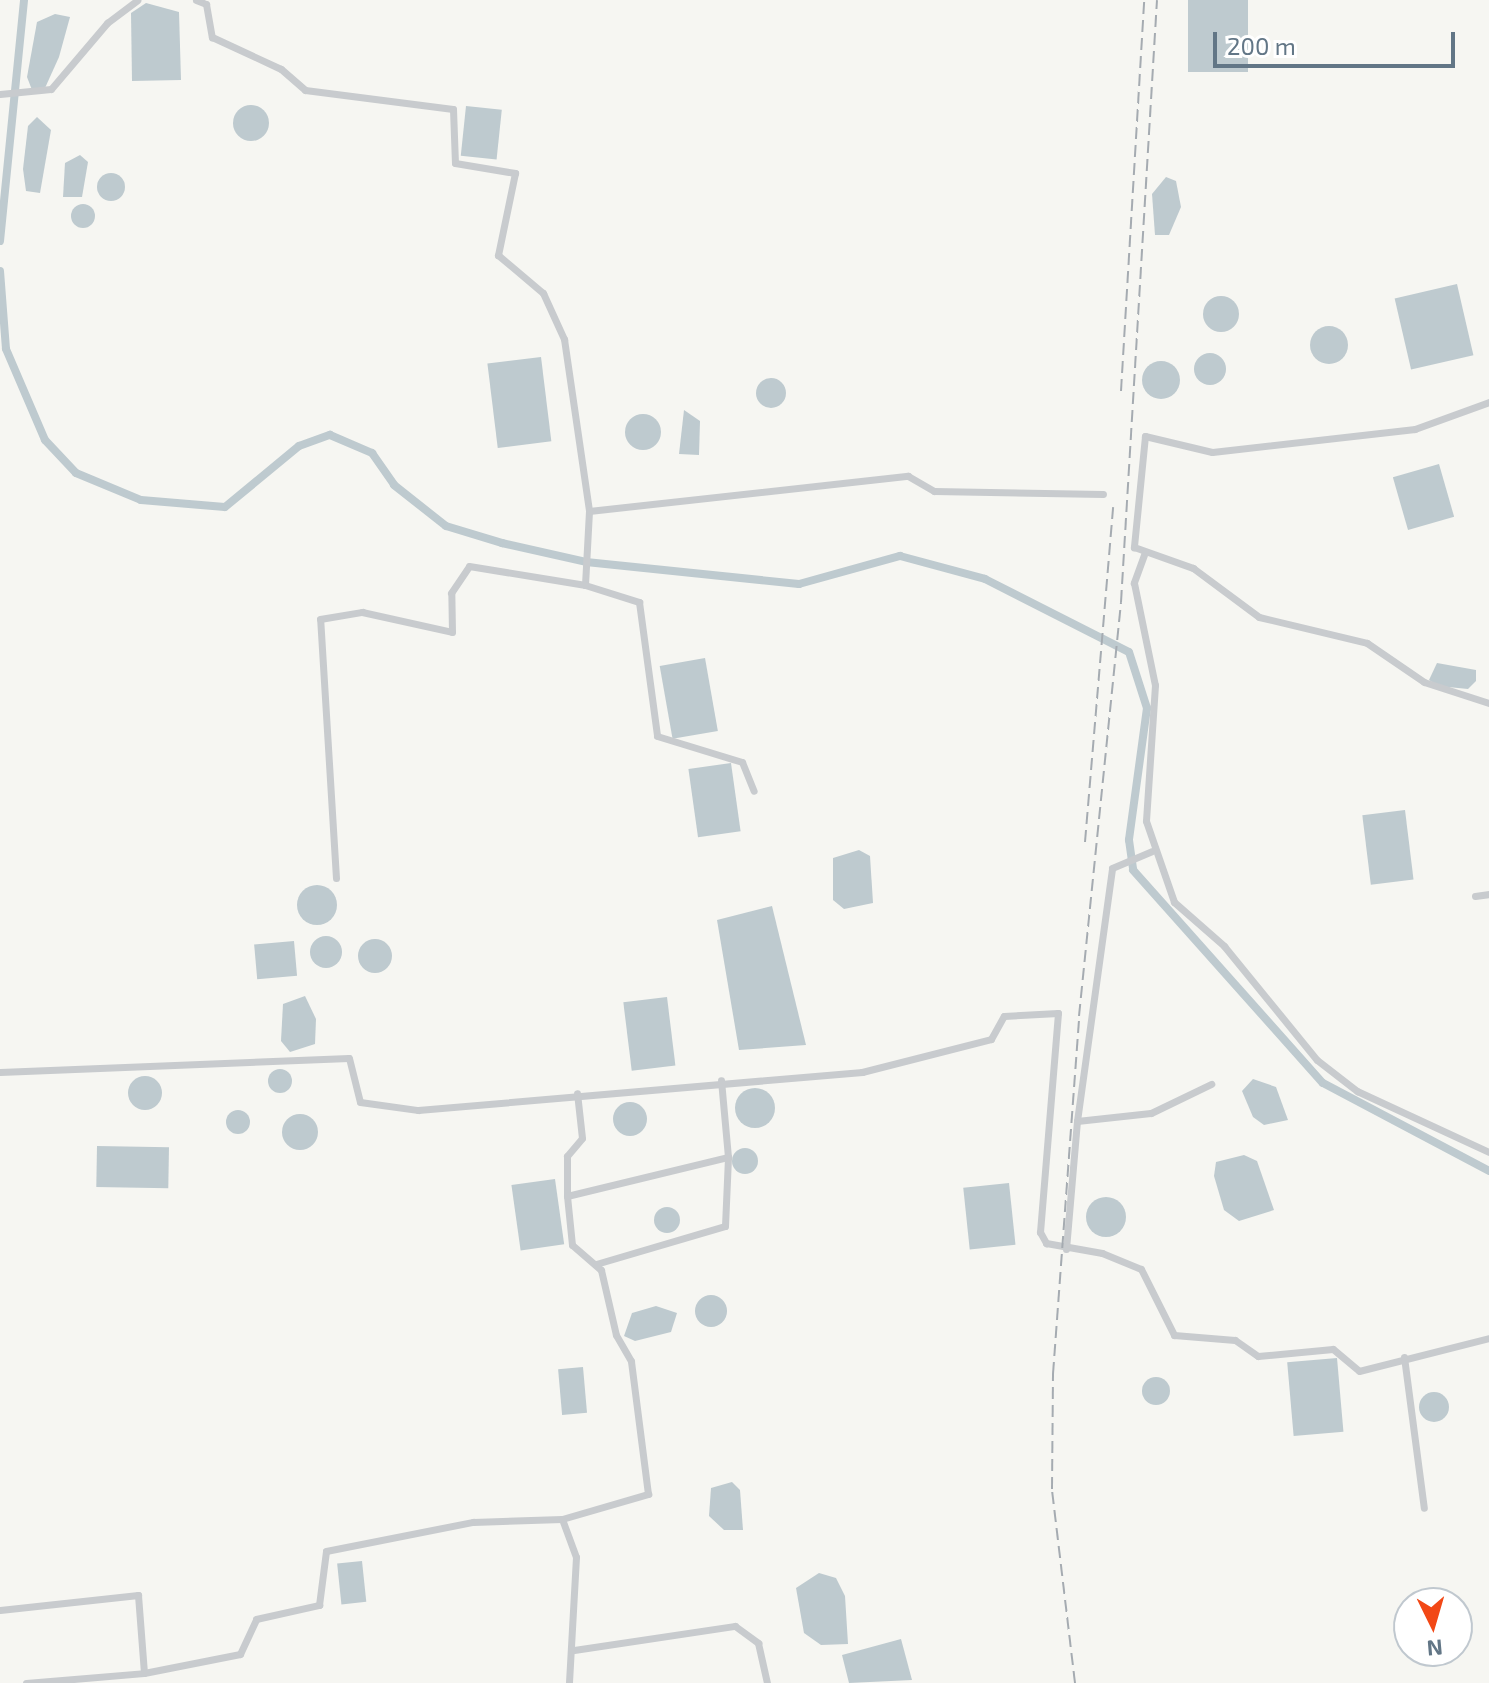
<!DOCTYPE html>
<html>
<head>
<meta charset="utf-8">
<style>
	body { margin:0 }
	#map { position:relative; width:1489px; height:1683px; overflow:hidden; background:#f6f6f2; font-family:"Exo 2",sans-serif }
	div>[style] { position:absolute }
	.water>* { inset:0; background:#becacf; transform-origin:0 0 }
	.round { border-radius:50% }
	.canal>* { height:8px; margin:-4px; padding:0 4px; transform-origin:4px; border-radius:4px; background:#becacf }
	.street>* { height:7px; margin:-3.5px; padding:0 3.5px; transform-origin:3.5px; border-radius:3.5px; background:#c8cbce }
	.rail>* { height:2px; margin-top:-1px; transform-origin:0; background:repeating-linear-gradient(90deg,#a5abb1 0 12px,transparent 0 18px) }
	span { translate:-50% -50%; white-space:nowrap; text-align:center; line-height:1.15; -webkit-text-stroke:8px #fff; paint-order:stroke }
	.north { position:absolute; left:1393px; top:1587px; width:80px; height:80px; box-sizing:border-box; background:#fff; border:2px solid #c0c8cf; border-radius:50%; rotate:175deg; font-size:22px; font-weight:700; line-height:32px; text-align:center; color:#627686 }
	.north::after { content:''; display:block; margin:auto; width:28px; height:36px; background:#f24816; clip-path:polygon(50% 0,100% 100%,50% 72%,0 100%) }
	.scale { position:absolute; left:1213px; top:32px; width:242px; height:36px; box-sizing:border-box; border:4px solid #627686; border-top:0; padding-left:10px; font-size:24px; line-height:28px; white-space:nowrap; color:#627686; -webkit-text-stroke:6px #fff; paint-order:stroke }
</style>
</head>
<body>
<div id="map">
	<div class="water">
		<i style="left:1188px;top:0;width:60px;height:72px"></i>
		<i style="clip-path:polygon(146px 3px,179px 12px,181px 80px,132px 81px,131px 13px)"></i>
		<i style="clip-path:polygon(55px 14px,70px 17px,59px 57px,45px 88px,32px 90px,27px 77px,37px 22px)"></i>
		<i class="round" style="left:233px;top:105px;width:36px;height:36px"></i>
		<i style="left:466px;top:106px;width:36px;height:50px;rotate:6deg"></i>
		<i style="clip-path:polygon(37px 117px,51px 130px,40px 193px,26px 191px,23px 169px,28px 126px)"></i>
		<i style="clip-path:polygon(80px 155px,88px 162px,82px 197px,63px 197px,65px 163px)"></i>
		<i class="round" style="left:97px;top:173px;width:28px;height:28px"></i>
		<i style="clip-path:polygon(1166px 177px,1176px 181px,1181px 207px,1169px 235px,1155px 235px,1152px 194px)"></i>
		<i class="round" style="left:71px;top:204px;width:24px;height:24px"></i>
		<i style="left:1457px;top:284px;width:73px;height:64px;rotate:77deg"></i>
		<i class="round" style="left:1203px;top:296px;width:36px;height:36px"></i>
		<i class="round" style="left:1310px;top:326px;width:38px;height:38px"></i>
		<i class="round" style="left:1194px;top:353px;width:32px;height:32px"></i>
		<i style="left:541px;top:357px;width:85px;height:54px;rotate:83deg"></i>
		<i class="round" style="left:1142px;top:361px;width:38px;height:38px"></i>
		<i class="round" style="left:756px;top:378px;width:30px;height:30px"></i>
		<i style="clip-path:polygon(684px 410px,700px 421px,699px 455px,679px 454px)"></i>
		<i class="round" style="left:625px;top:414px;width:36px;height:36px"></i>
		<i style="left:1439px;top:464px;width:55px;height:48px;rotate:74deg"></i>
		<i style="left:705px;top:658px;width:74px;height:46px;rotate:80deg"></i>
		<i style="clip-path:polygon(1437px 663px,1476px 670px,1476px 681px,1468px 689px,1438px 686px,1429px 680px)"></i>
		<i style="left:731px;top:763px;width:69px;height:43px;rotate:82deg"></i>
		<i style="left:1405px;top:810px;width:70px;height:43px;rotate:83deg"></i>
		<i style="clip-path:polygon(859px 850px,870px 856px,873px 903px,844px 909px,833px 900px,833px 858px)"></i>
		<i class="round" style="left:297px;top:885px;width:40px;height:40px"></i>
		<i style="clip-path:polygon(772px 906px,806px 1045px,739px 1050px,717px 920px)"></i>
		<i class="round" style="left:310px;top:936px;width:32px;height:32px"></i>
		<i class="round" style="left:358px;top:939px;width:34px;height:34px"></i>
		<i style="left:294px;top:941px;width:35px;height:40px;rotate:85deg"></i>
		<i style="clip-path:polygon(305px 996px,316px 1019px,315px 1044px,290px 1052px,281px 1041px,283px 1004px)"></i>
		<i style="left:667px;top:997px;width:69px;height:44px;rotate:83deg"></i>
		<i class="round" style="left:268px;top:1069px;width:24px;height:24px"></i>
		<i class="round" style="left:128px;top:1076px;width:34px;height:34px"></i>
		<i style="clip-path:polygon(1253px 1079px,1276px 1087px,1288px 1120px,1264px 1125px,1253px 1117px,1242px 1091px)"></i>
		<i class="round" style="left:735px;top:1088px;width:40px;height:40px"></i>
		<i class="round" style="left:613px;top:1102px;width:34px;height:34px"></i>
		<i class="round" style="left:226px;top:1110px;width:24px;height:24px"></i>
		<i class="round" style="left:282px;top:1114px;width:36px;height:36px"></i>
		<i style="left:97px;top:1146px;width:72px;height:41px;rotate:1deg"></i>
		<i class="round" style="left:732px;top:1148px;width:26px;height:26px"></i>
		<i style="clip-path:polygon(1244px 1155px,1257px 1161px,1274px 1210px,1239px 1221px,1224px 1210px,1214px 1176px,1216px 1162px)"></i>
		<i style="left:555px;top:1179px;width:66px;height:44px;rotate:82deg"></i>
		<i style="left:1009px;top:1183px;width:62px;height:46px;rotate:84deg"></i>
		<i class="round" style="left:1086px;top:1197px;width:40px;height:40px"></i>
		<i class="round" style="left:654px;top:1207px;width:26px;height:26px"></i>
		<i class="round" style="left:695px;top:1295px;width:32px;height:32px"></i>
		<i style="clip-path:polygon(656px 1306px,677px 1313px,671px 1332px,635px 1341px,624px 1336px,632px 1313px)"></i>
		<i style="left:1337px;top:1358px;width:74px;height:50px;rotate:85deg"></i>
		<i style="left:583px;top:1367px;width:46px;height:25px;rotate:85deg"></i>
		<i class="round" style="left:1142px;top:1377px;width:28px;height:28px"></i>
		<i class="round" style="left:1419px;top:1392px;width:30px;height:30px"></i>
		<i style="clip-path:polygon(732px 1482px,740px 1490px,743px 1530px,724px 1530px,709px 1516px,711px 1488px)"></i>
		<i style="left:362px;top:1561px;width:41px;height:25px;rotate:84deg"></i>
		<i style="clip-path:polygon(819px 1573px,836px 1578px,845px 1596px,848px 1644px,821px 1645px,804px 1633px,796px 1588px)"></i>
		<i style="clip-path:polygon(901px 1639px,912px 1680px,849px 1683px,842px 1655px)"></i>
	</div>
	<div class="canal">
		<i style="left:0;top:241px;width:242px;rotate:-84.3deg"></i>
		<i style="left:0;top:271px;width:78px;rotate:85.6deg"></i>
		<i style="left:6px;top:349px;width:99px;rotate:66.8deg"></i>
		<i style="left:45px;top:440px;width:45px;rotate:46.8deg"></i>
		<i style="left:76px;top:473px;width:70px;rotate:22.6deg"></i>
		<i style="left:141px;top:500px;width:84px;rotate:4.8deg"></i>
		<i style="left:225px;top:507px;width:96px;rotate:-39.5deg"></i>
		<i style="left:299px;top:446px;width:33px;rotate:-20deg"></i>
		<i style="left:330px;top:435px;width:46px;rotate:23.2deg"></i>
		<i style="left:372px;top:453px;width:39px;rotate:55deg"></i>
		<i style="left:394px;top:485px;width:66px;rotate:38.3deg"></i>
		<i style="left:446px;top:526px;width:59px;rotate:16.9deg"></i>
		<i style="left:502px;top:543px;width:86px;rotate:12.7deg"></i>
		<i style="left:586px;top:562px;width:214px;rotate:5.9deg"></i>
		<i style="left:799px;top:584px;width:105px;rotate:-15.5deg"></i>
		<i style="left:900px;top:556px;width:88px;rotate:15.1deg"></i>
		<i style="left:985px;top:579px;width:161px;rotate:26.9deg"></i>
		<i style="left:1129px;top:652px;width:59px;rotate:72.2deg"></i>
		<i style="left:1147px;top:708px;width:133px;rotate:97.8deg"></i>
		<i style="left:1129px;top:840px;width:30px;rotate:82deg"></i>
		<i style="left:1133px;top:870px;width:285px;rotate:48.3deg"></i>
		<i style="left:1323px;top:1083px;width:188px;rotate:27.9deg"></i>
	</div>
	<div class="street">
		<i style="left:196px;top:0;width:11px;rotate:22deg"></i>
		<i style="left:206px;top:4px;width:34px;rotate:80deg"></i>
		<i style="left:212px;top:37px;width:76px;rotate:24.9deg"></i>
		<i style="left:281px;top:69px;width:32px;rotate:41deg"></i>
		<i style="left:305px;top:90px;width:149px;rotate:7.3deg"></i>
		<i style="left:453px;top:109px;width:54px;rotate:87.9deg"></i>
		<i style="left:455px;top:163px;width:61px;rotate:9.5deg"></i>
		<i style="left:515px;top:173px;width:84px;rotate:101.7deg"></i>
		<i style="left:498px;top:255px;width:59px;rotate:40.2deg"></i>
		<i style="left:543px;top:293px;width:51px;rotate:65.5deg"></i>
		<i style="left:564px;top:339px;width:174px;rotate:81.7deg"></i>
		<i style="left:589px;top:511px;width:321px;rotate:-6.3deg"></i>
		<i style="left:908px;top:476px;width:30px;rotate:30deg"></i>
		<i style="left:934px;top:491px;width:169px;rotate:1deg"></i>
		<i style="left:0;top:94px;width:51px;rotate:-5.6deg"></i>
		<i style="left:51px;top:89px;width:87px;rotate:-49.7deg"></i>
		<i style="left:107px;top:23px;width:38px;rotate:-37deg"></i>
		<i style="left:1489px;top:402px;width:79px;rotate:160deg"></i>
		<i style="left:1415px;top:429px;width:204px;rotate:173.5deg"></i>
		<i style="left:1212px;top:452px;width:69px;rotate:-166.6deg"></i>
		<i style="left:1145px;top:436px;width:112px;rotate:95.7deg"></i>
		<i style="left:1134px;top:547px;width:63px;rotate:19.6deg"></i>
		<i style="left:1193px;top:568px;width:82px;rotate:36.6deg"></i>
		<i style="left:1259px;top:617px;width:111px;rotate:13.5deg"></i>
		<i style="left:1367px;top:643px;width:69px;rotate:34.4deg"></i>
		<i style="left:1424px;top:682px;width:68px;rotate:17.9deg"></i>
		<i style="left:589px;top:511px;width:74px;rotate:93.1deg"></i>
		<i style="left:585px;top:585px;width:57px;rotate:17.5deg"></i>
		<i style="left:639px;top:602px;width:135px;rotate:82.3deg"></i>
		<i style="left:657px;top:736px;width:89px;rotate:17deg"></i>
		<i style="left:742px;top:762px;width:31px;rotate:68deg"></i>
		<i style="left:1145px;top:552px;width:33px;rotate:110deg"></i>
		<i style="left:1134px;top:583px;width:104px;rotate:78.4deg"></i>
		<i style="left:1155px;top:685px;width:136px;rotate:93.8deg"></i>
		<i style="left:1146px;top:821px;width:86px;rotate:70.9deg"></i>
		<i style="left:1174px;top:902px;width:67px;rotate:41.3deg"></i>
		<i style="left:1224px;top:946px;width:147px;rotate:50.8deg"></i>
		<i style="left:1317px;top:1060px;width:51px;rotate:37.8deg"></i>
		<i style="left:1357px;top:1091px;width:145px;rotate:24.8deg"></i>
		<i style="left:336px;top:878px;width:259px;rotate:-93.5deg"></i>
		<i style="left:320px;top:619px;width:43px;rotate:-9.5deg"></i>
		<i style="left:362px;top:612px;width:92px;rotate:12.5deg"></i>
		<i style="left:452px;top:632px;width:39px;rotate:-91deg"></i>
		<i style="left:451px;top:593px;width:32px;rotate:-56deg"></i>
		<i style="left:469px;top:566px;width:118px;rotate:9.3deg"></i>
		<i style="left:1475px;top:896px;width:14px;rotate:-8deg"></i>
		<i style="left:0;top:1072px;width:349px;rotate:-2.3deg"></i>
		<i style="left:349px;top:1058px;width:45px;rotate:76deg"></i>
		<i style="left:360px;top:1102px;width:59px;rotate:7.9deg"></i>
		<i style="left:418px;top:1110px;width:446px;rotate:-4.9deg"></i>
		<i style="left:862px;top:1072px;width:133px;rotate:-14.3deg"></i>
		<i style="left:991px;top:1039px;width:26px;rotate:-61deg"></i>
		<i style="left:1004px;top:1016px;width:54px;rotate:-3.2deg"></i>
		<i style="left:1058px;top:1013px;width:220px;rotate:94.7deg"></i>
		<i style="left:1040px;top:1232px;width:13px;rotate:61deg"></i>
		<i style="left:1046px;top:1243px;width:57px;rotate:10.1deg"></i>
		<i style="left:1102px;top:1253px;width:42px;rotate:22.3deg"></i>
		<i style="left:1141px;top:1269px;width:74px;rotate:63.4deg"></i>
		<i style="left:1174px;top:1335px;width:61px;rotate:4.7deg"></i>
		<i style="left:1235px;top:1340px;width:28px;rotate:35deg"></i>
		<i style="left:1258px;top:1356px;width:75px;rotate:-5.3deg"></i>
		<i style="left:1333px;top:1349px;width:34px;rotate:40deg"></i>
		<i style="left:1359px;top:1371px;width:134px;rotate:-14.2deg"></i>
		<i style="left:1077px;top:1121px;width:255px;rotate:-82.1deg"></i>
		<i style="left:1112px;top:868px;width:43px;rotate:-23deg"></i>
		<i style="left:567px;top:1196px;width:40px;rotate:-90deg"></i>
		<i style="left:567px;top:1156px;width:23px;rotate:-50deg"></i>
		<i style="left:582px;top:1138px;width:45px;rotate:-96.3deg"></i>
		<i style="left:1066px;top:1249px;width:128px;rotate:-85.1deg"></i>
		<i style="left:1077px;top:1121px;width:74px;rotate:-6.2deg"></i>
		<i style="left:1151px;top:1113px;width:67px;rotate:-25.8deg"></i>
		<i style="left:596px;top:1264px;width:134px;rotate:-16.4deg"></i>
		<i style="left:725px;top:1226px;width:69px;rotate:-87.5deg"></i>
		<i style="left:1404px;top:1357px;width:152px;rotate:82.5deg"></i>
		<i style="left:562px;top:1519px;width:90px;rotate:-16.2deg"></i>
		<i style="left:648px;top:1494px;width:134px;rotate:-97.3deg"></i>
		<i style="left:631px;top:1361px;width:30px;rotate:-120deg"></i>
		<i style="left:616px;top:1335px;width:67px;rotate:-103deg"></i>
		<i style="left:601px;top:1270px;width:38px;rotate:-139deg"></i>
		<i style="left:572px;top:1245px;width:49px;rotate:-95.8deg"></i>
		<i style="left:567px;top:1196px;width:166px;rotate:-13.6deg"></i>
		<i style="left:728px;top:1157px;width:77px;rotate:-95.2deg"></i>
		<i style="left:0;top:1610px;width:139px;rotate:-6.2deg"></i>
		<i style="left:138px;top:1595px;width:78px;rotate:85.6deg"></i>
		<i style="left:574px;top:1650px;width:163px;rotate:-8.5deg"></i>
		<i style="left:735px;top:1626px;width:29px;rotate:36deg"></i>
		<i style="left:758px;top:1643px;width:41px;rotate:77.3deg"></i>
		<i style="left:26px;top:1683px;width:118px;rotate:-4.8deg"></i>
		<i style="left:144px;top:1673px;width:98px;rotate:-11.2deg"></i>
		<i style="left:240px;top:1654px;width:38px;rotate:-65deg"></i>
		<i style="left:256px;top:1619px;width:65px;rotate:-12.5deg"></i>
		<i style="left:319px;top:1605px;width:54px;rotate:-82.6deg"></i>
		<i style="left:326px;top:1551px;width:150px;rotate:-11.2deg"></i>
		<i style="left:473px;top:1522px;width:89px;rotate:-1.9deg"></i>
		<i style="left:562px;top:1519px;width:40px;rotate:69.8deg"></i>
		<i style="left:576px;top:1557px;width:126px;rotate:93.2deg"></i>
	</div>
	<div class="rail">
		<i style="left:1121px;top:391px;width:392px;rotate:-86.6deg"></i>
		<i style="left:1085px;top:842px;width:336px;rotate:-85.2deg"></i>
		<i style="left:1075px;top:1683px;width:195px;rotate:-96.8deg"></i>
		<i style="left:1052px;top:1489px;width:115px;rotate:-89.5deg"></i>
		<i style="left:1053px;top:1374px;width:359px;rotate:-85.8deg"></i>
		<i style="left:1079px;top:1016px;width:416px;rotate:-84.2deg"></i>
		<i style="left:1121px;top:602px;width:603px;rotate:-86.58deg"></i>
	</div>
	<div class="north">N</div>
	<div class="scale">200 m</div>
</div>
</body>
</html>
